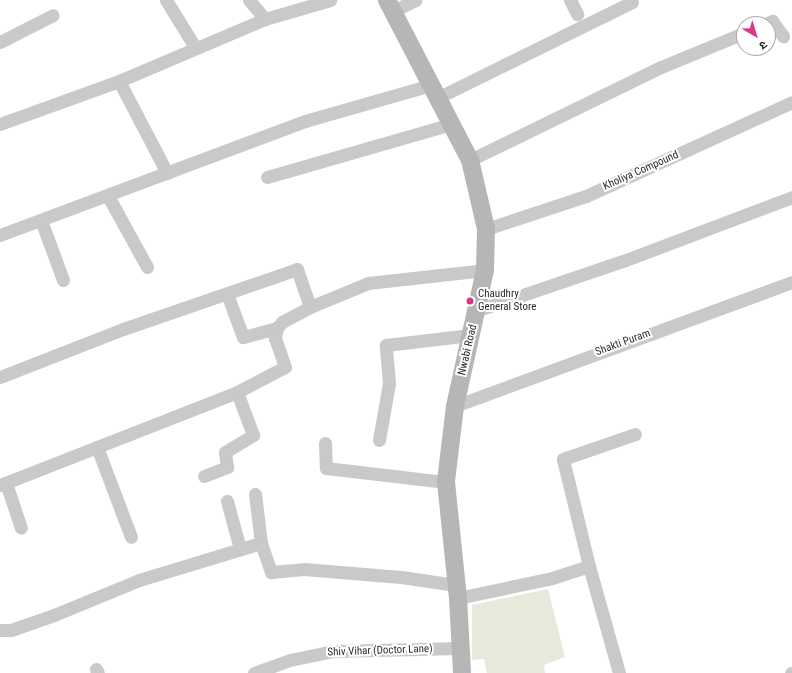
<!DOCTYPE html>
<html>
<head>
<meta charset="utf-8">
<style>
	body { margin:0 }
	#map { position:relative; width:792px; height:673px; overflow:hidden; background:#fff; font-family:"Roboto Condensed","Noto Sans Devanagari",sans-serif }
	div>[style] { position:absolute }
	.green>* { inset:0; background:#e8e9db }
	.street>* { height:13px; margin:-6.5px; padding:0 6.5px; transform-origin:6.5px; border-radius:6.5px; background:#c9c9c9 }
	.secondary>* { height:18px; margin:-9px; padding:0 9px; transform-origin:9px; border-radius:9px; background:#b6b6b6 }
	.dots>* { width:11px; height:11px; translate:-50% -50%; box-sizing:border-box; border:2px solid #fff; border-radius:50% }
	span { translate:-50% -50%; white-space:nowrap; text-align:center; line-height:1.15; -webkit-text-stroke:4px #fff; paint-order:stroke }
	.street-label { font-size:11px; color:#2c2c2c }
	.poi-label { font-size:11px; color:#2c2c2c }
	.left { translate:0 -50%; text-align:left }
	.north { position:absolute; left:736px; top:16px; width:40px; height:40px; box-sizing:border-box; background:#fff; border:1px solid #ababab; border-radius:50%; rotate:142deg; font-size:11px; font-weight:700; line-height:16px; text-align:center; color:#2c2c2c }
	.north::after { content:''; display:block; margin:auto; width:14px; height:18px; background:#d73b86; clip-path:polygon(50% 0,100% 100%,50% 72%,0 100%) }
</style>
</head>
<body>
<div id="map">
	<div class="green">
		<i style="clip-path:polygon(548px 589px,565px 657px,544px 665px,545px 673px,487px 673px,484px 659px,472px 660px,472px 605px)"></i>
	</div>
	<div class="street">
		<i style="left:166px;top:0;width:55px;rotate:58.3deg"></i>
		<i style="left:249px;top:0;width:25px;rotate:50deg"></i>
		<i style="left:570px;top:0;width:16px;rotate:63deg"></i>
		<i style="left:393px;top:11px;width:25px;rotate:-26deg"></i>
		<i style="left:765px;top:24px;width:8px;rotate:-23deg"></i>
		<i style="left:772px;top:21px;width:19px;rotate:54deg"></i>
		<i style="left:0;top:42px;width:59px;rotate:-27deg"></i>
		<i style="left:119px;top:81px;width:104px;rotate:62.4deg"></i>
		<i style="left:439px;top:97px;width:215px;rotate:-26.2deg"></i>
		<i style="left:0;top:124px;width:127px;rotate:-19.9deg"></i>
		<i style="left:119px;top:81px;width:159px;rotate:-23deg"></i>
		<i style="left:265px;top:19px;width:68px;rotate:-16.3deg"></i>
		<i style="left:470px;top:160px;width:212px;rotate:-26deg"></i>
		<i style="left:661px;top:67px;width:90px;rotate:-22.3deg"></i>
		<i style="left:267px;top:177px;width:192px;rotate:-16deg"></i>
		<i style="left:108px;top:196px;width:81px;rotate:61.2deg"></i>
		<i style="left:41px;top:220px;width:64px;rotate:69.9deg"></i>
		<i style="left:486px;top:229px;width:105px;rotate:-18.3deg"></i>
		<i style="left:586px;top:196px;width:226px;rotate:-24.5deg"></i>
		<i style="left:0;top:235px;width:326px;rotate:-20.5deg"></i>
		<i style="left:305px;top:121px;width:131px;rotate:-15.9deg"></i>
		<i style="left:227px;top:294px;width:46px;rotate:69.6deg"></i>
		<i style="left:243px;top:337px;width:35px;rotate:-15deg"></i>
		<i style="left:478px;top:310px;width:153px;rotate:-18.7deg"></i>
		<i style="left:623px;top:261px;width:181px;rotate:-20.7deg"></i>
		<i style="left:0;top:377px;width:132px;rotate:-21.3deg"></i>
		<i style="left:123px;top:329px;width:184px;rotate:-19deg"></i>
		<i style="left:297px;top:269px;width:40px;rotate:71.1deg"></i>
		<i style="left:455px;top:406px;width:359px;rotate:-20.2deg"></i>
		<i style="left:379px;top:440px;width:58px;rotate:-80deg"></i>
		<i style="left:389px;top:383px;width:38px;rotate:-95deg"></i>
		<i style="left:386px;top:345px;width:85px;rotate:-6.8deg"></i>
		<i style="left:325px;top:443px;width:25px;rotate:88deg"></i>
		<i style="left:326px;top:468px;width:121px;rotate:6.7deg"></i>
		<i style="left:97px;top:447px;width:96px;rotate:69.3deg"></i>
		<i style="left:204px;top:476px;width:25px;rotate:-21deg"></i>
		<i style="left:227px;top:467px;width:15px;rotate:-98deg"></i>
		<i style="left:225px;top:452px;width:33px;rotate:-31deg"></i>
		<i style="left:253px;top:435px;width:46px;rotate:-110.4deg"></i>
		<i style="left:6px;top:483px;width:47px;rotate:71.6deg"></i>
		<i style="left:0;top:485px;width:255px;rotate:-21.4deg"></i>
		<i style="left:237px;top:392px;width:54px;rotate:-27.5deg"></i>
		<i style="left:285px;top:367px;width:31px;rotate:-109deg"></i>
		<i style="left:275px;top:338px;width:10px;rotate:-79deg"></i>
		<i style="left:277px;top:328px;width:8px;rotate:-50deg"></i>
		<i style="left:282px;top:322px;width:32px;rotate:-28deg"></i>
		<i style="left:310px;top:307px;width:63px;rotate:-22.5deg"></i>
		<i style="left:368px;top:283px;width:118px;rotate:-6.3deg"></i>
		<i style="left:255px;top:494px;width:49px;rotate:83deg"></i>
		<i style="left:227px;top:501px;width:50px;rotate:74.8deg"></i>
		<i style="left:589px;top:566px;width:111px;rotate:74.3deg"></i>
		<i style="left:458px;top:598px;width:96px;rotate:-12deg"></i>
		<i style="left:552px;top:578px;width:39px;rotate:-18deg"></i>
		<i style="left:589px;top:566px;width:110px;rotate:-103.7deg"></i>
		<i style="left:563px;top:459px;width:76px;rotate:-19.1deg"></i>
		<i style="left:0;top:630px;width:11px"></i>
		<i style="left:11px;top:630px;width:46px;rotate:-19.2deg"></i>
		<i style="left:54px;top:615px;width:92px;rotate:-22.4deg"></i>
		<i style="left:139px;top:580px;width:127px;rotate:-16.9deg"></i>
		<i style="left:261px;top:543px;width:31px;rotate:71deg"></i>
		<i style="left:271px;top:572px;width:33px;rotate:-5deg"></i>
		<i style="left:304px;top:569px;width:97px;rotate:4.7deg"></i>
		<i style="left:401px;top:577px;width:55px;rotate:8.4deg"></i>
		<i style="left:96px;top:669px;width:4px;rotate:63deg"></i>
		<i style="left:254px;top:673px;width:38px;rotate:-20deg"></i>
		<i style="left:290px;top:660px;width:45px;rotate:-11.6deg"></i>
		<i style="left:334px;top:651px;width:127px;rotate:-1.4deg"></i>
		<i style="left:791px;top:673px;width:1px"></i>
	</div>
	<div class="secondary">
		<i style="left:387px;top:0;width:180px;rotate:62.6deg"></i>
		<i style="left:470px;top:160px;width:71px;rotate:76.9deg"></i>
		<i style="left:486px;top:229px;width:41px;rotate:91.4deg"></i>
		<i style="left:485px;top:270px;width:139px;rotate:102.4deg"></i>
		<i style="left:455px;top:406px;width:77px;rotate:96.8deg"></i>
		<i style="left:446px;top:482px;width:117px;rotate:84.1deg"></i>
		<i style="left:458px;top:598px;width:75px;rotate:86.9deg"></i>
	</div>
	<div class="dots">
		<i style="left:470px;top:301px;background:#d73b86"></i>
	</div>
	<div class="street-label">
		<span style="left:641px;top:171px;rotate:-24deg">Kholiya Compound</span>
		<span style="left:623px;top:343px;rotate:-20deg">Shakti Puram</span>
		<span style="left:468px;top:350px;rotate:-77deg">Nwabi Road</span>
		<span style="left:380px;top:651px;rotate:-2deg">Shiv Vihar (Doctor Lane)</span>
	</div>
	<div class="poi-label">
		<span class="left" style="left:478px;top:301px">Chaudhry<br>General Store</span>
	</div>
	<div class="north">उ</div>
</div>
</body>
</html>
